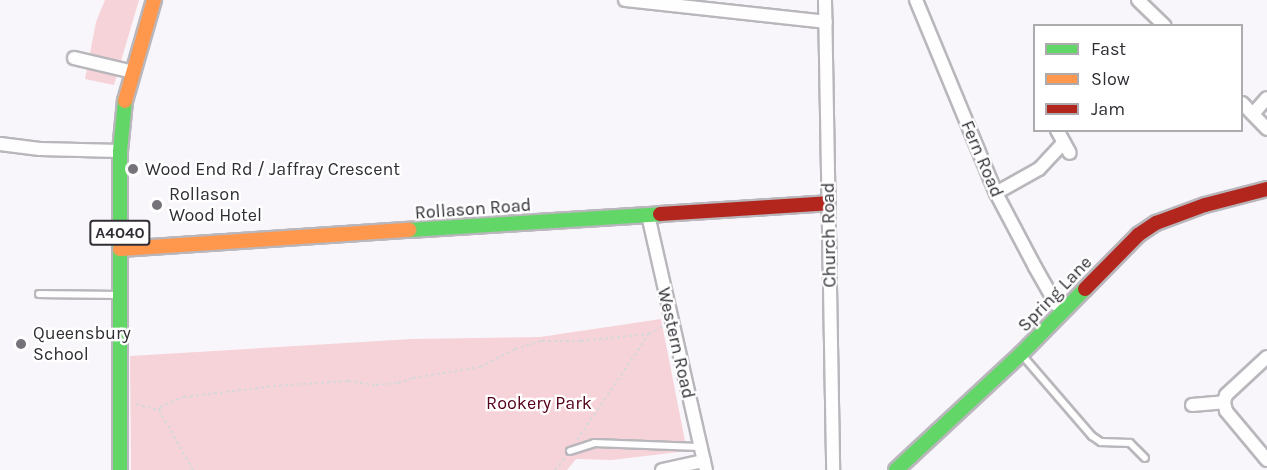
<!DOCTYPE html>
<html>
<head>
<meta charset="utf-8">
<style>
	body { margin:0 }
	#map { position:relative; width:1267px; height:470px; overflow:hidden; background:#f8f6fb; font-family:Karla,sans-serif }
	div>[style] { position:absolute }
	.green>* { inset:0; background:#f6d3d8 }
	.path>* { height:2px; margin-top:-1px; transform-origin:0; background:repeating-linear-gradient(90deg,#d8d7d9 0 3px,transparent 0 6px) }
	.roads { filter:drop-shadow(2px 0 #b9b7bc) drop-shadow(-2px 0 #b9b7bc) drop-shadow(0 2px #b9b7bc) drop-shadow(0 -2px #b9b7bc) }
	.lane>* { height:6px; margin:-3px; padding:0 3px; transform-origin:3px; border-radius:3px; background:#fefefe }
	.street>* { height:12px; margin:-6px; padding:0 6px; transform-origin:6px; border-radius:6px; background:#fefefe }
	.fast>* { height:14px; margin:-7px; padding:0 7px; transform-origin:7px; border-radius:7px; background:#63d668 }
	.slow>* { height:14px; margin:-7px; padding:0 7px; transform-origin:7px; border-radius:7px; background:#ff974d }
	.jam>* { height:14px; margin:-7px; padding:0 7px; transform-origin:7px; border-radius:7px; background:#b3261e }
	.dots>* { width:16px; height:16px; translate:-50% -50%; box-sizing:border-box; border:3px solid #fff; border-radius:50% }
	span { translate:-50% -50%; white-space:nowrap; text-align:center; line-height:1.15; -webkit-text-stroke:4.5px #fff; paint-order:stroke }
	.shield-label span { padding:2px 4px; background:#fff; border:2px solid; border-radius:4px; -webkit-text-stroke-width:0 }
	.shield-label { font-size:16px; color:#302e34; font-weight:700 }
	.street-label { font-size:18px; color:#302e34 }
	.poi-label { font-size:18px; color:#302e34 }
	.left { translate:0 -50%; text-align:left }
	.park-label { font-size:18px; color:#55011b }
	.legend { position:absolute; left:1033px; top:24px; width:210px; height:108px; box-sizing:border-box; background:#fff; border:2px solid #acabae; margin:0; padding:8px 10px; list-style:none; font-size:18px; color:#302e34 }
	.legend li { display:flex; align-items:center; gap:12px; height:30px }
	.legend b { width:30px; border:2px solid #acabae }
</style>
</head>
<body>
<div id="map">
	<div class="green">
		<i style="clip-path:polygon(105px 0,139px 0,114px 85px,85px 79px,96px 22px)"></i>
		<i style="clip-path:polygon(661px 319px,687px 451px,612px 460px,576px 459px,567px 470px,131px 470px,130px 356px,412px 339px,540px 337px)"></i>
	</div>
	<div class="path">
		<i style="left:136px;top:404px;width:24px;rotate:15deg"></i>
		<i style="left:577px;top:440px;width:128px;rotate:-55.8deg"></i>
		<i style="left:649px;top:334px;width:16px;rotate:-30deg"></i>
		<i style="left:193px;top:470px;width:69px;rotate:-119.5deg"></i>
		<i style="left:159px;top:410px;width:3px;rotate:-72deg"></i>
		<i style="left:160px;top:407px;width:26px;rotate:-23deg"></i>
		<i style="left:184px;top:397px;width:90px;rotate:-7deg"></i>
		<i style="left:273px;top:386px;width:75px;rotate:-3.8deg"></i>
		<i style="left:348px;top:381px;width:28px;rotate:8deg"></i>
		<i style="left:376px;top:385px;width:22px;rotate:-5deg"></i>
		<i style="left:398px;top:383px;width:16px;rotate:-18deg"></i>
		<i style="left:413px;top:378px;width:68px;rotate:-9.3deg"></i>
		<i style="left:480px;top:367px;width:39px;rotate:-27deg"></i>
		<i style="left:515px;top:349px;width:28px;rotate:-17deg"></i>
		<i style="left:542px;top:341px;width:39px"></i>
		<i style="left:581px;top:341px;width:68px;rotate:-5.9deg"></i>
		<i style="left:555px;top:470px;width:16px;rotate:-52deg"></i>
	</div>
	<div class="roads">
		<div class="lane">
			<i style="left:39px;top:294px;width:78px;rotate:0.7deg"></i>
			<i style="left:1022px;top:355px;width:107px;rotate:49.2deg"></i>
			<i style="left:1092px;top:436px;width:11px;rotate:34deg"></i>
			<i style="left:1101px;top:442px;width:29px;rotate:2deg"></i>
			<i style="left:1130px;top:443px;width:21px;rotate:45deg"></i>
			<i style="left:570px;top:451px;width:25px;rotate:-18deg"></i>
			<i style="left:594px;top:443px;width:105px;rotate:2.2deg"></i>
		</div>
		<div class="street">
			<i style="left:625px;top:0;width:202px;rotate:6.2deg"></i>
			<i style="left:825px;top:0;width:470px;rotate:89deg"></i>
			<i style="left:916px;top:0;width:209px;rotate:67.5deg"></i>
			<i style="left:996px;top:193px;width:84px;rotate:62.2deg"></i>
			<i style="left:1035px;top:267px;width:43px;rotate:60.4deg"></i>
			<i style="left:1056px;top:304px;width:10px;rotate:45deg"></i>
			<i style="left:1138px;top:0;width:37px;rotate:44deg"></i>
			<i style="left:74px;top:58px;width:61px;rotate:13.3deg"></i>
			<i style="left:1242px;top:103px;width:36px;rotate:46deg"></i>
			<i style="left:1253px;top:114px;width:21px;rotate:-49deg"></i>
			<i style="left:1057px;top:130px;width:26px;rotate:61deg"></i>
			<i style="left:0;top:144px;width:40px;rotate:7.1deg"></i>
			<i style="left:40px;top:149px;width:80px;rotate:1.4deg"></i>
			<i style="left:996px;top:193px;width:49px;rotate:-29.2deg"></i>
			<i style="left:1039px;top:169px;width:35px;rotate:-47deg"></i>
			<i style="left:648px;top:215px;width:262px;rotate:77.2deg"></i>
			<i style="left:1224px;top:402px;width:9px;rotate:77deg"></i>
			<i style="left:1226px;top:411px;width:64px;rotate:50.1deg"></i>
			<i style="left:1192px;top:405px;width:32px;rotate:-5deg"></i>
			<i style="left:1224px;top:402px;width:7px;rotate:-74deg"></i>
			<i style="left:1226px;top:395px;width:56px;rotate:-42.8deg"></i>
			<i style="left:662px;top:470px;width:43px;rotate:-12.1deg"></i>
		</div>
		<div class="fast">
			<i style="left:409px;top:230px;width:252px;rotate:-3.6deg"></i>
			<i style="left:120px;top:470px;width:319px;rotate:-90deg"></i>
			<i style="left:120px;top:151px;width:50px;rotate:-84.3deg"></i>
			<i style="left:896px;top:470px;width:171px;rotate:-42.9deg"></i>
			<i style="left:1021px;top:354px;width:91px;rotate:-45.4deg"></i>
		</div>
		<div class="slow">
			<i style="left:125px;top:101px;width:105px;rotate:-74deg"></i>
			<i style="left:120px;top:249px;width:290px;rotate:-3.8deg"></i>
		</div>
		<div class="jam">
			<i style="left:660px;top:214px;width:168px;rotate:-3.7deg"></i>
			<i style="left:1085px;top:289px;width:76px;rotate:-45.5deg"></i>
			<i style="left:1138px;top:235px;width:22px;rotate:-34deg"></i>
			<i style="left:1156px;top:223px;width:52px;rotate:-20.2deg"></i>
			<i style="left:1205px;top:205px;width:64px;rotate:-14.5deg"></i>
		</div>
	</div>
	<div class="dots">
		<i style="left:133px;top:169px;background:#76747a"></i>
		<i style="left:157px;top:205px;background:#76747a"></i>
		<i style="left:21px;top:344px;background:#76747a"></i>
	</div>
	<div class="shield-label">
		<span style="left:120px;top:233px">A4040</span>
	</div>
	<div class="street-label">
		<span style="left:982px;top:159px;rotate:67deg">Fern Road</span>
		<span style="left:473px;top:209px;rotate:-4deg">Rollason Road</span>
		<span style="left:829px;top:235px;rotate:-91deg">Church Road</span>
		<span style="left:1055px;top:294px;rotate:-46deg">Spring Lane</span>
		<span style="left:676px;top:343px;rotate:77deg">Western Road</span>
	</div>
	<div class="poi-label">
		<span class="left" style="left:145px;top:169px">Wood End Rd / Jaffray Crescent</span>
		<span class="left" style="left:169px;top:205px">Rollason<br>Wood Hotel</span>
		<span class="left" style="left:33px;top:344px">Queensbury<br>School</span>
	</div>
	<div class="park-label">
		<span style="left:539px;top:403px">Rookery Park</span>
	</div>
	<ul class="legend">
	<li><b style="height:8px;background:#63d668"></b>Fast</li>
	<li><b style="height:8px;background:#ff974d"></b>Slow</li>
	<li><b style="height:8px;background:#b3261e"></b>Jam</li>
	</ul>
</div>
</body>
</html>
